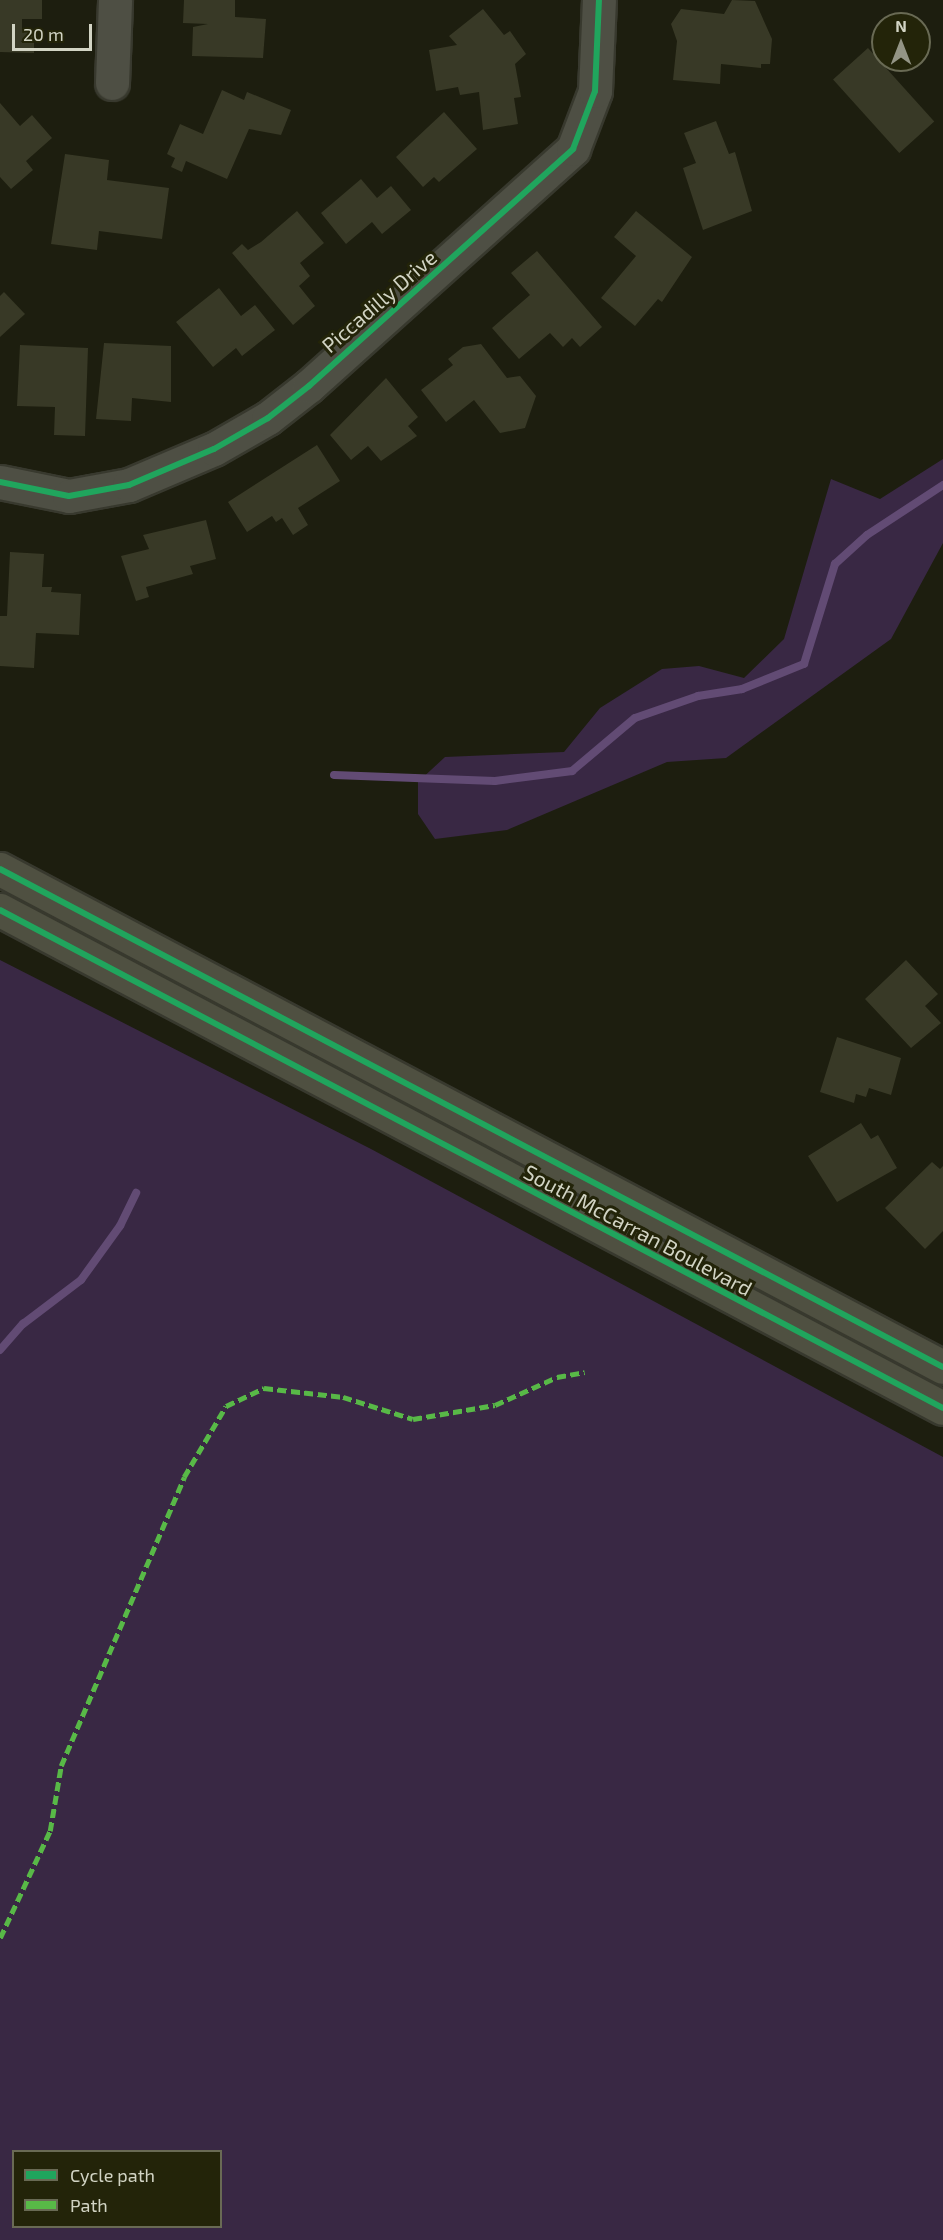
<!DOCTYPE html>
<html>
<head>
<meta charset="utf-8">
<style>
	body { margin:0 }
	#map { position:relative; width:943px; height:2240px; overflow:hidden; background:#1d1e0f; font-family:"Exo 2",sans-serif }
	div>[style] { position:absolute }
	.green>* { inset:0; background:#392844 }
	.stream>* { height:8px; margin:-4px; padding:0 4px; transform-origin:4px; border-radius:4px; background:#624b74 }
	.building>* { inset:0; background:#383926; transform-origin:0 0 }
	.roads { filter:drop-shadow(2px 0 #38392e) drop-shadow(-2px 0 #38392e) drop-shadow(0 2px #38392e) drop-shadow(0 -2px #38392e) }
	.minor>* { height:33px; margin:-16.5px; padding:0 16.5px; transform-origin:16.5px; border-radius:16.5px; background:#4e4f44 }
	.major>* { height:33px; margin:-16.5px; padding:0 16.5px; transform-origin:16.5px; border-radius:16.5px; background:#4f5041 }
	.quiet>* { height:4.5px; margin-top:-2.25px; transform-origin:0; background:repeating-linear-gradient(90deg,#58b947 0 9px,transparent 0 13.5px) }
	.cycleway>* { height:6px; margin:-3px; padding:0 3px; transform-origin:3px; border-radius:3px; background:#20a55d }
	span { translate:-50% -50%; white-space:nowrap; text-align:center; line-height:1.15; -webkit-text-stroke:6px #232409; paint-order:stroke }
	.street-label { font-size:21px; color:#d2d4c4 }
	.legend { position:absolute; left:12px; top:2150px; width:210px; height:78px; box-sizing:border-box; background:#232409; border:2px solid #696a54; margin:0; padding:8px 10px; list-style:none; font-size:18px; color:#d2d4c4 }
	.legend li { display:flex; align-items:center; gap:12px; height:30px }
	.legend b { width:30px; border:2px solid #696a54 }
	.north { position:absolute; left:871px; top:12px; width:60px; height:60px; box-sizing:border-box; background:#232409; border:2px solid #696a54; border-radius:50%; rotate:0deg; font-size:16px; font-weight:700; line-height:24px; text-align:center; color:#d2d4c4 }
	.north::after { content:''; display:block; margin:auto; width:21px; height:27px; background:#939485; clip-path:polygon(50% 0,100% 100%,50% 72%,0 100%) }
	.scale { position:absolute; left:12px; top:24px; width:80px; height:27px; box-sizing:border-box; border:3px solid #d2d4c4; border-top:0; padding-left:8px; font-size:18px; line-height:21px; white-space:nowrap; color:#d2d4c4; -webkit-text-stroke:4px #232409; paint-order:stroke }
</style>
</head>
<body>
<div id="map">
	<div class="green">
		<i style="clip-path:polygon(943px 459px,943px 543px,891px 639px,726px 758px,667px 762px,507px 830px,435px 839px,418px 814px,418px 782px,445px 757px,564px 752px,600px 708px,662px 669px,699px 666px,744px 678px,784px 639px,831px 479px,880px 499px)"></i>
		<i style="clip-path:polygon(evenodd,0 960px,371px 1149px,943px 1457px,943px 2240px,0 2240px,0 960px,14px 2152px,220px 2152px,220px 2226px,14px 2226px,14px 2152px)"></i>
	</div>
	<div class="stream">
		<i style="left:334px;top:775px;width:161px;rotate:2.1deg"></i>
		<i style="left:495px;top:781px;width:78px;rotate:-7.4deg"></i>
		<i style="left:572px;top:771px;width:82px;rotate:-40.1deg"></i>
		<i style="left:635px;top:718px;width:67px;rotate:-19.2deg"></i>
		<i style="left:698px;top:696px;width:45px;rotate:-9deg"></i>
		<i style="left:742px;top:689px;width:67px;rotate:-22deg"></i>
		<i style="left:804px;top:664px;width:105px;rotate:-72.8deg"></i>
		<i style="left:835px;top:564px;width:43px;rotate:-42.2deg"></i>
		<i style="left:867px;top:535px;width:91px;rotate:-33.3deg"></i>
		<i style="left:0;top:1350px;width:35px;rotate:-49deg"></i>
		<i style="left:23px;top:1324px;width:73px;rotate:-37.2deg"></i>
		<i style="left:81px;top:1280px;width:67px;rotate:-54.2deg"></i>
		<i style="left:120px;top:1226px;width:37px;rotate:-64deg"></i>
	</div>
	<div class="building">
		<i style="clip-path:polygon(0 0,42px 0,42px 19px,22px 19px,22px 30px,34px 30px,34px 53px,0 52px)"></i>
		<i style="clip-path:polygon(184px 0,235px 0,235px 17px,266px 19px,263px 58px,192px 56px,193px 27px,208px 24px,183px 23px)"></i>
		<i style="clip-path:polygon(732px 0,755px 1px,772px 39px,770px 64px,761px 64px,761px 68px,721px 64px,720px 84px,673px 80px,677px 41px,671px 24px,681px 9px,724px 14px)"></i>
		<i style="clip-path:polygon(483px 9px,504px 35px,510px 31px,526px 54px,515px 64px,521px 97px,514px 98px,518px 124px,483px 130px,479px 92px,460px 95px,458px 87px,436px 91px,429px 50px,457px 45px,449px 36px)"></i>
		<i style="left:868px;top:48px;width:99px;height:47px;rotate:48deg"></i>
		<i style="clip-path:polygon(222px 90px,244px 100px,247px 92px,291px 110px,281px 135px,249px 129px,227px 179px,186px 161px,182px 172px,171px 167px,175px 158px,167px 154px,180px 124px,203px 134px)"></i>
		<i style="clip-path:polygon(0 103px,20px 126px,32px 115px,52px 138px,26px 161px,33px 170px,11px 189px,0 177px)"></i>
		<i style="clip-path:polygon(444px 112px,477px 149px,439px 182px,434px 177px,423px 187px,396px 157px)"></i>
		<i style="clip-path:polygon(716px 121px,729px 154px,735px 152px,752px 211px,703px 230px,683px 168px,696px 163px,684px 133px)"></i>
		<i style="clip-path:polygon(65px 154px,109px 160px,107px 180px,169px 188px,162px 239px,99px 231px,97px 250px,51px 244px)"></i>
		<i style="clip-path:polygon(361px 179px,377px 198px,391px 186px,411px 210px,382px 234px,372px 222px,346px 244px,321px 213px)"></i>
		<i style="clip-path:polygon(297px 211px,324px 243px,300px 263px,310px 276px,299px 286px,315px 306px,293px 325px,232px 253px,242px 244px,248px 250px,261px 242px)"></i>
		<i style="clip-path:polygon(636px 211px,692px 257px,662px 302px,658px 299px,635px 326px,601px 298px,636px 256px,614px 237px)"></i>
		<i style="clip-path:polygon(537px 251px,602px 327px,580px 347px,572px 338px,563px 347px,550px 333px,519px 359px,492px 328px,530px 295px,511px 273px)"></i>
		<i style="clip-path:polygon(219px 288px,241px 316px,255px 305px,275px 330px,242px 356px,236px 348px,213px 367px,176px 322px)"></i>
		<i style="clip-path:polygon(4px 292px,25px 314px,0 337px,0 296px)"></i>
		<i style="clip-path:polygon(104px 343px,171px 346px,171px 402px,132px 398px,131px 421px,96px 419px)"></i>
		<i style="clip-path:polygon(481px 344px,507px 378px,520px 376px,536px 396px,525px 428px,500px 433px,474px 400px,446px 422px,421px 390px,453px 365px,448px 359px,463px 347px)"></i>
		<i style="clip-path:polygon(20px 345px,88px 348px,85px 436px,54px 435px,55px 407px,17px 406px)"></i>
		<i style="clip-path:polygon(386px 378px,418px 417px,408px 426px,417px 436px,381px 461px,368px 446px,351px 460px,330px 435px)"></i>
		<i style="clip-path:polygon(317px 445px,340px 481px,298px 508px,308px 525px,293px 535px,282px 518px,276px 522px,272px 516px,247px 532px,228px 502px)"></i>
		<i style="clip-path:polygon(206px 520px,216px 559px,190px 566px,193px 574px,146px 587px,149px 597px,136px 601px,121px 556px,149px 549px,143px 535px)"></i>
		<i style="clip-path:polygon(10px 552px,44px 554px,42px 587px,52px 587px,51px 592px,81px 594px,79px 635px,36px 633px,34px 668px,0 666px,0 616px,7px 616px)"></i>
		<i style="clip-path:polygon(906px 960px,938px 994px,925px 1006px,941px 1023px,911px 1048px,865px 999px)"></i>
		<i style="clip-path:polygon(837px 1037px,901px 1058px,891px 1095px,869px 1088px,866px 1097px,856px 1094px,854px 1103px,820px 1092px)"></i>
		<i style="clip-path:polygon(861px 1123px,871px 1139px,878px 1135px,897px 1168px,837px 1202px,808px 1156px)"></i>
		<i style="clip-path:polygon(932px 1162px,940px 1169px,943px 1166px,943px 1231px,925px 1249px,885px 1208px)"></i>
	</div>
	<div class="roads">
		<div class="minor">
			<i style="left:112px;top:83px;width:83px;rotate:-87.9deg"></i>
			<i style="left:0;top:482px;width:70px;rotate:11.5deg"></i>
			<i style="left:69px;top:496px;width:61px;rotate:-10.4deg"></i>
			<i style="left:129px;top:485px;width:92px;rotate:-23deg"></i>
			<i style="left:214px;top:449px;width:62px;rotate:-29.9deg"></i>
			<i style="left:268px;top:418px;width:52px;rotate:-38deg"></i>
			<i style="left:309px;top:386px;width:355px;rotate:-41.9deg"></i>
			<i style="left:573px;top:149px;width:62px;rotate:-69.2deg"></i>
			<i style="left:595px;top:91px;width:91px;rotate:-87.5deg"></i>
		</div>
		<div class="major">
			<i style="left:0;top:869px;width:1066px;rotate:27.84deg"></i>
			<i style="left:0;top:910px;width:1066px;rotate:27.84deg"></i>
		</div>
	</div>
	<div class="quiet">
		<i style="left:0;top:1938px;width:118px;rotate:-65deg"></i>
		<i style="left:50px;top:1831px;width:66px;rotate:-80.4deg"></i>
		<i style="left:61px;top:1766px;width:314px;rotate:-66.9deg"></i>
		<i style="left:184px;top:1477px;width:82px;rotate:-59.4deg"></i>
		<i style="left:226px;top:1406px;width:42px;rotate:-25.3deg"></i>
		<i style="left:264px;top:1388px;width:80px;rotate:6.5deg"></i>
		<i style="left:343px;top:1397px;width:73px;rotate:17.4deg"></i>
		<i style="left:413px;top:1419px;width:83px;rotate:-9.7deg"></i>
		<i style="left:495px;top:1405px;width:68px;rotate:-24.3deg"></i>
		<i style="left:557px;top:1377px;width:28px;rotate:-10deg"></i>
	</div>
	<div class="cycleway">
		<i style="left:0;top:482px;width:70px;rotate:11.5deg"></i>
		<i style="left:69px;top:496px;width:61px;rotate:-10.4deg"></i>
		<i style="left:129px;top:485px;width:92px;rotate:-23deg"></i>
		<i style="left:214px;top:449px;width:62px;rotate:-29.9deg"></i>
		<i style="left:268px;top:418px;width:52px;rotate:-38deg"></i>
		<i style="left:309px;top:386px;width:355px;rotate:-41.9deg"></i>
		<i style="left:573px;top:149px;width:62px;rotate:-69.2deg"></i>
		<i style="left:595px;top:91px;width:91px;rotate:-87.5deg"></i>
		<i style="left:0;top:869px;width:1066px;rotate:27.84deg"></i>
		<i style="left:0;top:910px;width:1066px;rotate:27.84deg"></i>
	</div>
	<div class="street-label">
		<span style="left:379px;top:301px;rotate:-41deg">Piccadilly Drive</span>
		<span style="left:638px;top:1230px;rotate:28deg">South McCarran Boulevard</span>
	</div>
	<ul class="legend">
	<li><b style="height:8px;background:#20a55d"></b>Cycle path</li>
	<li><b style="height:8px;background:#58b947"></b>Path</li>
	</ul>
	<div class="north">N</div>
	<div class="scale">20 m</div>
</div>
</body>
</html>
